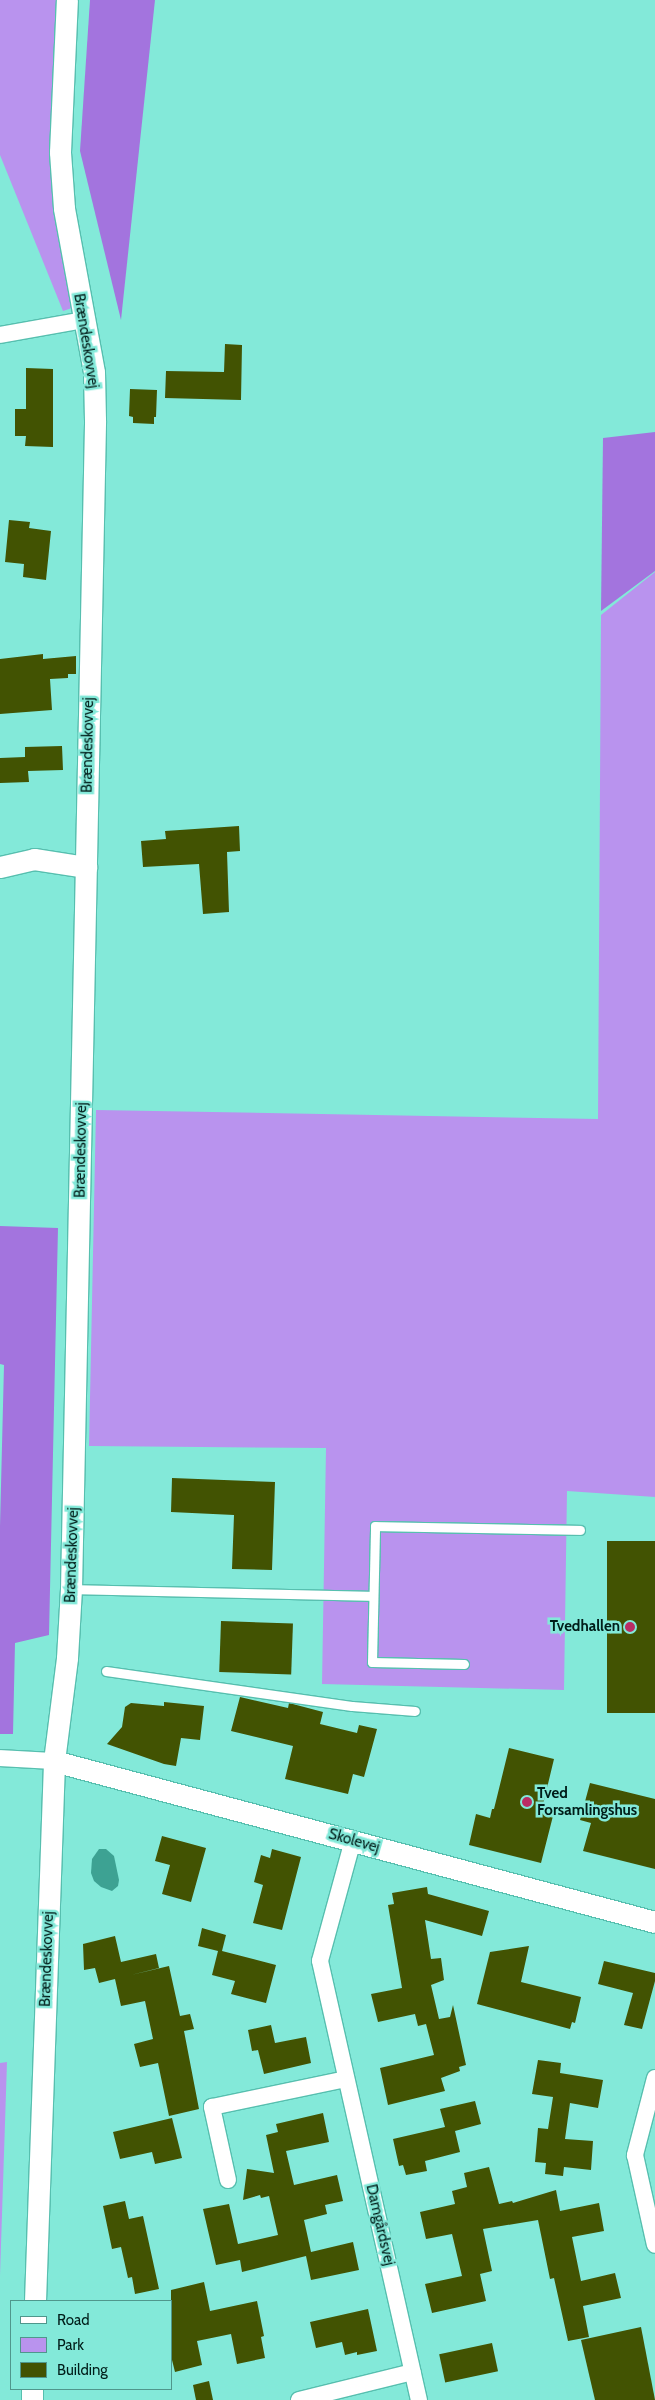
<!DOCTYPE html>
<html>
<head>
<meta charset="utf-8">
<style>
	body { margin:0 }
	#map { position:relative; width:655px; height:2400px; overflow:hidden; background:#83e9d9; font-family:Cabin,sans-serif }
	div>[style] { position:absolute }
	.green>* { inset:0; background:#b993ee }
	.forest>* { inset:0; background:#a374de }
	.water>* { inset:0; background:#3da293 }
	.building>* { inset:0; background:#425302; transform-origin:0 0 }
	.roads { filter:drop-shadow(1px 0 #57bfaf) drop-shadow(-1px 0 #57bfaf) drop-shadow(0 1px #57bfaf) drop-shadow(0 -1px #57bfaf) }
	.service>* { height:9px; margin:-4.5px; padding:0 4.5px; transform-origin:4.5px; border-radius:4.5px; background:#fff }
	.minor>* { height:16px; margin:-8px; padding:0 8px; transform-origin:8px; border-radius:8px; background:#fff }
	.tertiary>* { height:21px; margin:-10.5px; padding:0 10.5px; transform-origin:10.5px; border-radius:10.5px; background:#fff }
	.dots>* { width:14px; height:14px; translate:-50% -50%; box-sizing:border-box; border:2px solid #83e9d9; border-radius:50% }
	span { translate:-50% -50%; white-space:nowrap; text-align:center; line-height:1.15; -webkit-text-stroke:5px #83e9d9; paint-order:stroke }
	.street-label { font-size:15px; color:#001d19 }
	.poi-label { font-size:15px; color:#001d19; font-weight:700 }
	.right { translate:-100% -50%; text-align:right }
	.left { translate:0 -50%; text-align:left }
	.legend { position:absolute; left:10px; top:2300px; width:162px; height:90px; box-sizing:border-box; background:#83e9d9; border:1px solid #4f978c; margin:0; padding:6px 9px; list-style:none; font-size:15px; color:#001d19 }
	.legend li { display:flex; align-items:center; gap:10px; height:25px }
	.legend b { width:25px; border:1px solid #4f978c }
</style>
</head>
<body>
<div id="map">
	<div class="green">
		<i style="clip-path:polygon(0 0,63px 0,75px 307px,63px 311px,0 155px)"></i>
		<i style="clip-path:polygon(655px 572px,655px 1497px,567px 1491px,564px 1690px,322px 1684px,326px 1448px,89px 1446px,96px 1110px,598px 1119px,601px 615px)"></i>
		<i style="clip-path:polygon(7px 2062px,0 2275px,0 2063px)"></i>
	</div>
	<div class="forest">
		<i style="clip-path:polygon(90px 0,155px 0,121px 320px,80px 151px)"></i>
		<i style="clip-path:polygon(655px 432px,655px 571px,601px 611px,603px 438px)"></i>
		<i style="clip-path:polygon(0 1226px,58px 1228px,49px 1635px,15px 1643px,13px 1734px,0 1734px,0 1526px,4px 1365px,0 1364px)"></i>
	</div>
	<div class="water">
		<i style="clip-path:polygon(99px 1849px,106px 1849px,114px 1856px,119px 1880px,118px 1886px,112px 1891px,101px 1887px,94px 1881px,91px 1873px,92px 1859px)"></i>
	</div>
	<div class="building">
		<i style="clip-path:polygon(225px 344px,242px 345px,241px 400px,165px 398px,166px 371px,224px 372px)"></i>
		<i style="clip-path:polygon(26px 368px,53px 369px,53px 447px,25px 446px,26px 436px,15px 436px,15px 409px,26px 409px)"></i>
		<i style="clip-path:polygon(130px 389px,157px 390px,156px 417px,154px 417px,154px 424px,133px 423px,133px 417px,129px 416px)"></i>
		<i style="clip-path:polygon(9px 520px,30px 522px,29px 528px,51px 531px,46px 580px,23px 577px,24px 564px,5px 562px)"></i>
		<i style="clip-path:polygon(43px 654px,43px 659px,76px 656px,76px 674px,68px 674px,68px 678px,50px 679px,52px 710px,0 714px,0 659px)"></i>
		<i style="clip-path:polygon(62px 746px,63px 770px,28px 771px,29px 782px,0 783px,0 758px,25px 757px,25px 747px)"></i>
		<i style="clip-path:polygon(239px 826px,240px 851px,227px 852px,229px 912px,203px 914px,199px 864px,143px 867px,141px 841px,166px 839px,165px 831px)"></i>
		<i style="clip-path:polygon(172px 1478px,275px 1482px,272px 1570px,232px 1569px,234px 1515px,171px 1512px)"></i>
		<i style="left:607px;top:1541px;width:48px;height:172px"></i>
		<i style="left:221px;top:1621px;width:72px;height:51px;rotate:2deg"></i>
		<i style="clip-path:polygon(240px 1697px,288px 1708px,289px 1703px,323px 1712px,320px 1724px,357px 1733px,359px 1725px,377px 1729px,364px 1777px,353px 1774px,348px 1794px,285px 1779px,293px 1746px,231px 1731px)"></i>
		<i style="clip-path:polygon(164px 1702px,204px 1706px,200px 1740px,181px 1738px,176px 1766px,164px 1764px,107px 1744px,122px 1727px,125px 1707px,131px 1703px,164px 1706px)"></i>
		<i style="clip-path:polygon(509px 1748px,554px 1759px,541px 1813px,553px 1816px,541px 1863px,469px 1845px,476px 1814px,490px 1818px,492px 1809px,494px 1809px)"></i>
		<i style="clip-path:polygon(590px 1783px,655px 1799px,655px 1869px,583px 1851px,591px 1823px,580px 1820px)"></i>
		<i style="clip-path:polygon(162px 1836px,206px 1848px,191px 1902px,162px 1894px,170px 1865px,155px 1861px)"></i>
		<i style="clip-path:polygon(272px 1849px,301px 1857px,282px 1930px,253px 1923px,263px 1885px,254px 1882px,261px 1855px,270px 1858px)"></i>
		<i style="clip-path:polygon(427px 1887px,428px 1894px,489px 1911px,482px 1936px,425px 1920px,431px 1959px,441px 1958px,444px 1980px,431px 1985px,439px 2019px,450px 2017px,453px 2005px,466px 2065px,459px 2067px,460px 2071px,441px 2078px,445px 2091px,388px 2105px,380px 2068px,434px 2055px,426px 2024px,418px 2026px,415px 2014px,378px 2022px,371px 1994px,402px 1988px,388px 1905px,394px 1904px,392px 1893px)"></i>
		<i style="clip-path:polygon(202px 1928px,226px 1935px,222px 1951px,276px 1965px,266px 2003px,231px 1994px,235px 1981px,212px 1975px,218px 1951px,198px 1946px)"></i>
		<i style="clip-path:polygon(115px 1936px,121px 1962px,156px 1954px,159px 1968px,131px 1975px,169px 1966px,180px 2016px,190px 2014px,194px 2029px,184px 2031px,199px 2109px,169px 2116px,158px 2063px,140px 2067px,134px 2044px,153px 2039px,145px 2001px,121px 2006px,115px 1979px,99px 1983px,95px 1968px,84px 1970px,83px 1944px)"></i>
		<i style="clip-path:polygon(529px 1946px,521px 1982px,581px 1997px,575px 2023px,572px 2022px,570px 2029px,477px 2004px,490px 1952px)"></i>
		<i style="clip-path:polygon(604px 1961px,655px 1973px,655px 1981px,642px 2029px,624px 2025px,633px 1993px,598px 1984px)"></i>
		<i style="clip-path:polygon(271px 2025px,275px 2043px,306px 2037px,311px 2063px,264px 2074px,258px 2050px,252px 2051px,248px 2030px)"></i>
		<i style="clip-path:polygon(538px 2060px,561px 2063px,560px 2073px,603px 2080px,598px 2108px,570px 2103px,565px 2139px,593px 2141px,591px 2170px,564px 2167px,563px 2176px,545px 2174px,546px 2163px,535px 2162px,538px 2128px,548px 2129px,553px 2097px,532px 2094px)"></i>
		<i style="clip-path:polygon(475px 2101px,481px 2124px,455px 2131px,460px 2152px,425px 2161px,427px 2171px,406px 2175px,403px 2165px,399px 2166px,393px 2139px,445px 2127px,440px 2109px)"></i>
		<i style="clip-path:polygon(323px 2113px,329px 2142px,286px 2151px,294px 2185px,337px 2175px,343px 2201px,325px 2205px,327px 2214px,304px 2220px,311px 2252px,353px 2242px,359px 2270px,311px 2280px,306px 2256px,242px 2272px,240px 2260px,216px 2265px,203px 2209px,229px 2204px,238px 2244px,278px 2235px,269px 2196px,261px 2198px,260px 2195px,243px 2200px,247px 2169px,274px 2173px,266px 2135px,278px 2132px,276px 2124px)"></i>
		<i style="clip-path:polygon(172px 2118px,182px 2158px,155px 2164px,152px 2152px,120px 2159px,113px 2132px)"></i>
		<i style="clip-path:polygon(489px 2167px,499px 2204px,512px 2201px,513px 2203px,556px 2190px,560px 2211px,599px 2203px,604px 2231px,572px 2237px,581px 2281px,615px 2273px,621px 2298px,583px 2306px,589px 2337px,568px 2341px,554px 2278px,550px 2279px,538px 2220px,483px 2229px,492px 2271px,480px 2274px,486px 2301px,432px 2313px,425px 2284px,462px 2276px,452px 2234px,426px 2239px,420px 2212px,455px 2204px,452px 2191px,467px 2187px,464px 2173px)"></i>
		<i style="clip-path:polygon(125px 2201px,129px 2219px,143px 2216px,159px 2289px,135px 2294px,132px 2277px,128px 2278px,121px 2247px,112px 2249px,103px 2206px)"></i>
		<i style="clip-path:polygon(204px 2282px,210px 2311px,257px 2301px,264px 2336px,261px 2337px,265px 2358px,237px 2364px,231px 2334px,197px 2341px,202px 2365px,175px 2372px,171px 2356px,171px 2290px)"></i>
		<i style="clip-path:polygon(368px 2309px,377px 2351px,357px 2355px,357px 2352px,345px 2355px,342px 2342px,316px 2348px,310px 2322px)"></i>
		<i style="clip-path:polygon(641px 2327px,655px 2400px,595px 2400px,581px 2340px)"></i>
		<i style="left:492px;top:2343px;width:29px;height:54px;rotate:78deg"></i>
		<i style="clip-path:polygon(209px 2381px,213px 2400px,196px 2400px,193px 2385px)"></i>
	</div>
	<div class="roads">
		<div class="service">
			<i style="left:72px;top:1589px;width:301px;rotate:1.3deg"></i>
			<i style="left:464px;top:1664px;width:92px;rotate:-178.8deg"></i>
			<i style="left:372px;top:1662px;width:136px;rotate:-88.7deg"></i>
			<i style="left:375px;top:1526px;width:205px;rotate:1.1deg"></i>
			<i style="left:106px;top:1671px;width:248px;rotate:8.1deg"></i>
			<i style="left:352px;top:1706px;width:63px;rotate:4.5deg"></i>
		</div>
		<div class="minor">
			<i style="left:0;top:335px;width:85px;rotate:-10.1deg"></i>
			<i style="left:0;top:1758px;width:54px;rotate:3.2deg"></i>
			<i style="left:353px;top:1840px;width:125px;rotate:105.3deg"></i>
			<i style="left:320px;top:1961px;width:450px;rotate:77.3deg"></i>
			<i style="left:655px;top:2078px;width:80px;rotate:104.6deg"></i>
			<i style="left:635px;top:2155px;width:92px;rotate:77.5deg"></i>
			<i style="left:228px;top:2180px;width:75px;rotate:-102.4deg"></i>
			<i style="left:212px;top:2107px;width:137px;rotate:-11.8deg"></i>
			<i style="left:299px;top:2400px;width:117px;rotate:-13.8deg"></i>
		</div>
		<div class="tertiary">
			<i style="left:0;top:867px;width:35px;rotate:-13deg"></i>
			<i style="left:34px;top:859px;width:53px;rotate:8.7deg"></i>
			<i style="left:54px;top:1761px;width:622px;rotate:15deg"></i>
			<i style="left:35px;top:2301px;width:540px;rotate:-87.98deg"></i>
			<i style="left:54px;top:1761px;width:104px;rotate:-82.8deg"></i>
			<i style="left:67px;top:1658px;width:69px;rotate:-86.7deg"></i>
			<i style="left:71px;top:1589px;width:1169px;rotate:-88.82deg"></i>
			<i style="left:95px;top:420px;width:48px;rotate:-91.2deg"></i>
			<i style="left:94px;top:372px;width:167px;rotate:-100.4deg"></i>
			<i style="left:64px;top:208px;width:56px;rotate:-94.1deg"></i>
			<i style="left:60px;top:152px;width:152px;rotate:-87.4deg"></i>
			<i style="left:32px;top:2400px;width:11px;rotate:-90deg"></i>
		</div>
	</div>
	<div class="dots">
		<i style="left:630px;top:1627px;background:#ba2d64"></i>
		<i style="left:527px;top:1802px;background:#ba2d64"></i>
	</div>
	<div class="street-label">
		<span style="left:86px;top:341px;rotate:81deg">Brændeskovvej</span>
		<span style="left:88px;top:745px;rotate:-89deg">Brændeskovvej</span>
		<span style="left:81px;top:1150px;rotate:-89deg">Brændeskovvej</span>
		<span style="left:72px;top:1555px;rotate:-88deg">Brændeskovvej</span>
		<span style="left:354px;top:1841px;rotate:16deg">Skolevej</span>
		<span style="left:47px;top:1959px;rotate:-88deg">Brændeskovvej</span>
		<span style="left:380px;top:2225px;rotate:77deg">Damgårdsvej</span>
	</div>
	<div class="poi-label">
		<span class="right" style="left:620px;top:1627px">Tvedhallen</span>
		<span class="left" style="left:537px;top:1802px">Tved<br>Forsamlingshus</span>
	</div>
	<ul class="legend">
	<li><b style="height:6px;background:#fff"></b>Road</li>
	<li><b style="height:14px;background:#b993ee"></b>Park</li>
	<li><b style="height:14px;background:#425302"></b>Building</li>
	</ul>
</div>
</body>
</html>
